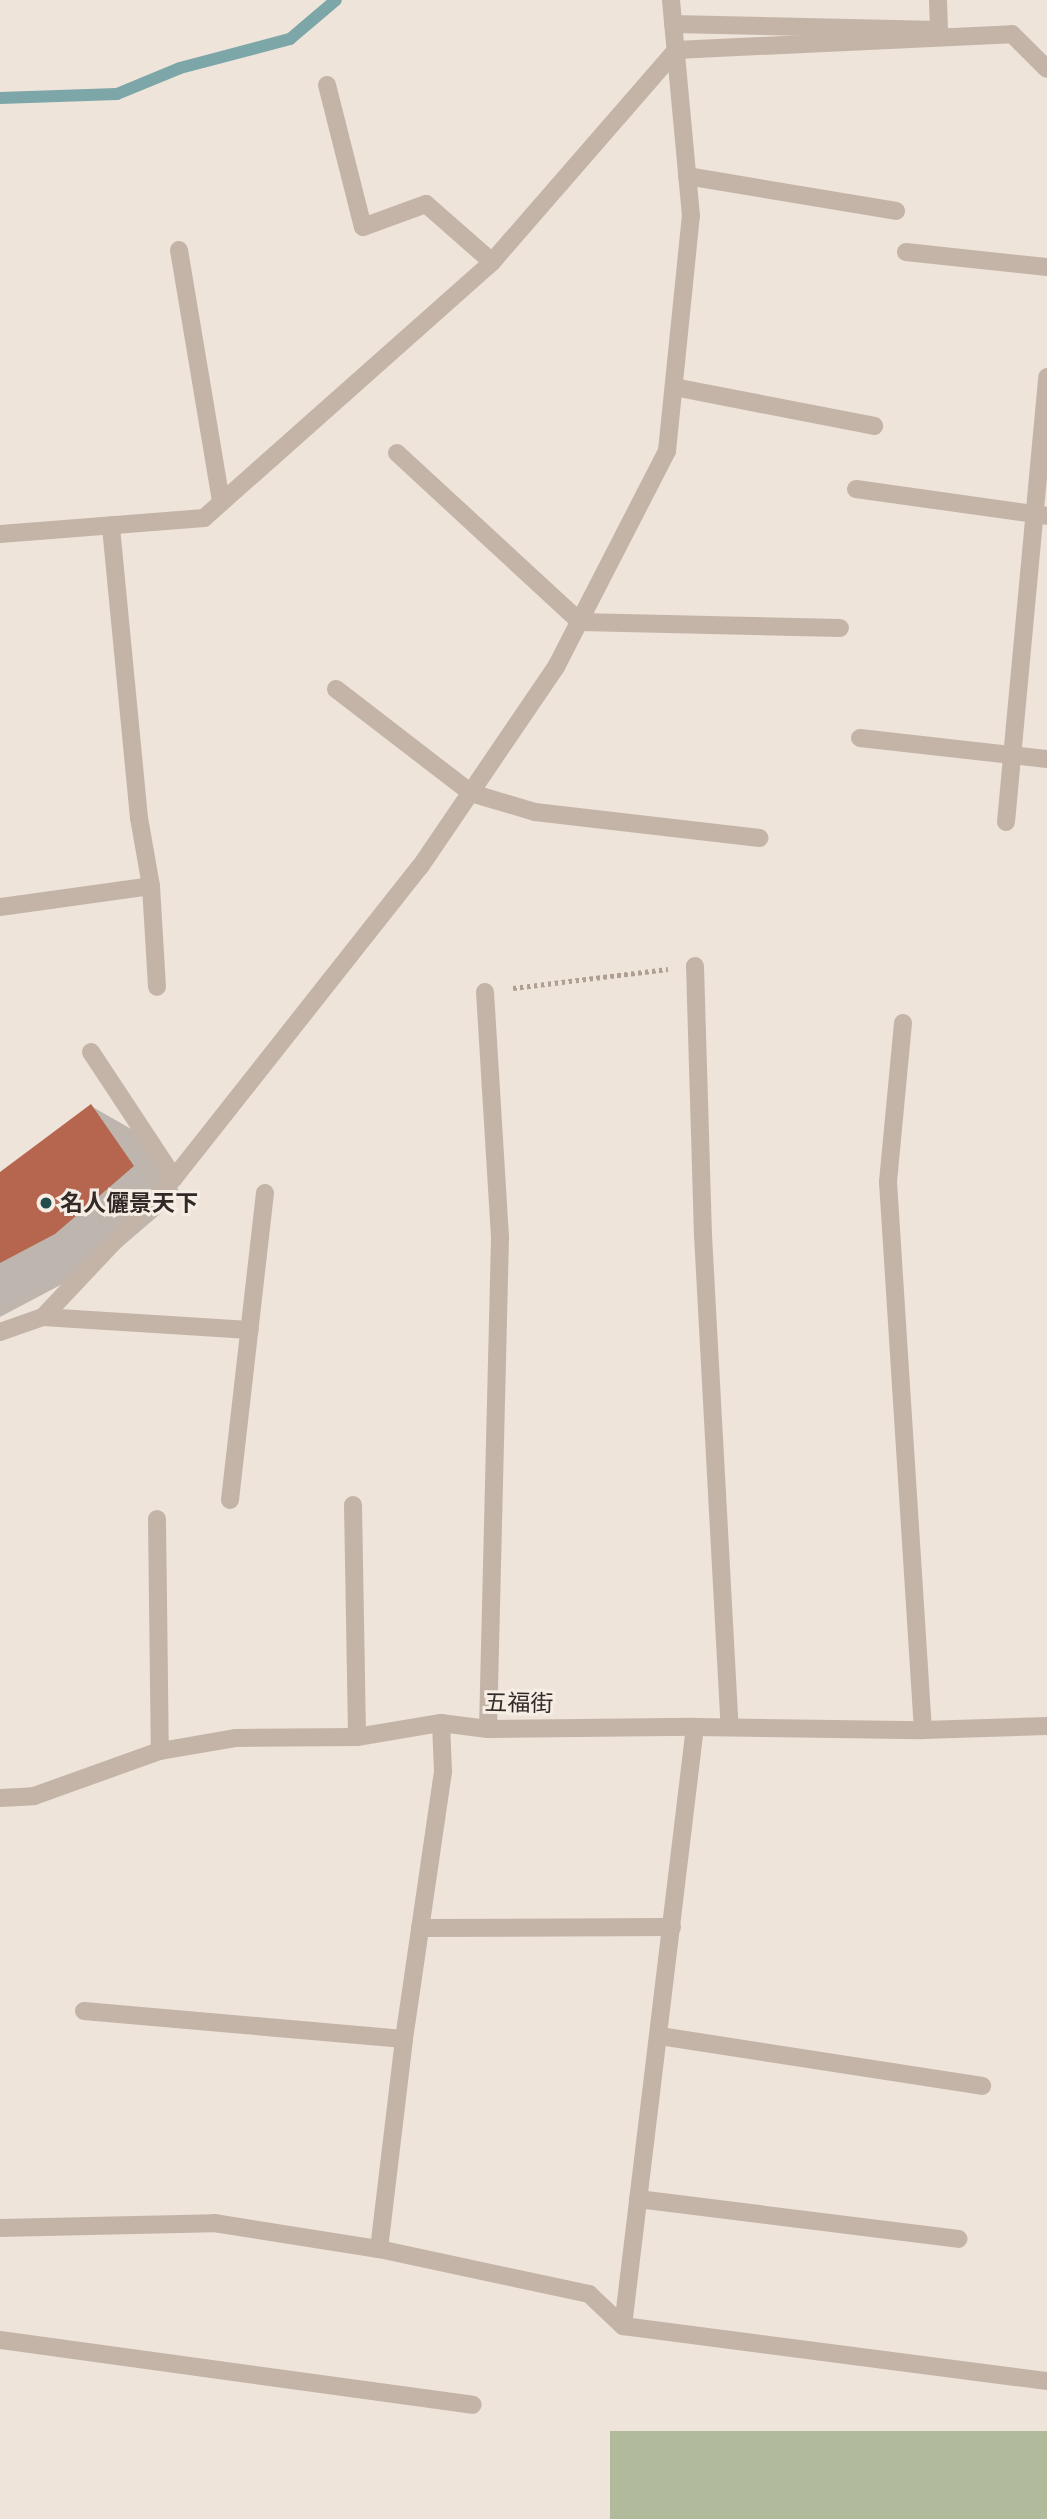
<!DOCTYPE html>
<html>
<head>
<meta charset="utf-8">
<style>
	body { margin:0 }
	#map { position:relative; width:1047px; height:2519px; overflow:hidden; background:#eee4da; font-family:Cabin,"Noto Sans TC",sans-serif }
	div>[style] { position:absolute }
	.green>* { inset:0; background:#b1bb9c; transform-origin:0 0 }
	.shadow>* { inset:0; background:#0003 }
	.stream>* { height:12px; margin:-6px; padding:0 6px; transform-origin:6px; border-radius:6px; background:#7ca6a7 }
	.building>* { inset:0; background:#b6664f }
	.path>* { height:4.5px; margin-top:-2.25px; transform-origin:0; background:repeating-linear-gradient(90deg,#af9e92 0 3.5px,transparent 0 7px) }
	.lane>* { height:18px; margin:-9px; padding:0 9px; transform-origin:9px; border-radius:9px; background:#c4b4a8 }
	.street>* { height:18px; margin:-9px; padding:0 9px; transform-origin:9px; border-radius:9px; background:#c4b4a8 }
	.dots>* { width:19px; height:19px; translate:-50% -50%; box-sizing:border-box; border:4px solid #f6eee5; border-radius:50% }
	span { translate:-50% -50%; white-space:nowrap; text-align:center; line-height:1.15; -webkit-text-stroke:6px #f6eee5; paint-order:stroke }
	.poi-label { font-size:23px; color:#322a27; font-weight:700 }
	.left { translate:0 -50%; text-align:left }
	.street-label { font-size:23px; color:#322a27 }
</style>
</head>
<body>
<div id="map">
	<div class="green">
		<i style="left:610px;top:2431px;width:437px;height:96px"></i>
	</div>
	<div class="shadow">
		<i style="clip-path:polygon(91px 1106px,140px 1134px,182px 1195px,104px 1262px,0 1317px,0 1174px)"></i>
	</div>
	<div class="stream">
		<i style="left:0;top:98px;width:117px;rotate:-2deg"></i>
		<i style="left:117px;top:94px;width:68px;rotate:-22.4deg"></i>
		<i style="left:180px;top:68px;width:114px;rotate:-14.8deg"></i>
		<i style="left:290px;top:39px;width:60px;rotate:-40.3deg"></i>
	</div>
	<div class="building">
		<i style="clip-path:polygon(91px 1104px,134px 1166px,55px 1234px,0 1263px,0 1172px)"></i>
	</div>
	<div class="path">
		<i style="left:513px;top:988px;width:156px;rotate:-7deg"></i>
	</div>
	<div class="lane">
		<i style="left:676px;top:50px;width:336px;rotate:-2.7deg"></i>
		<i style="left:1012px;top:34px;width:49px;rotate:45deg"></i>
		<i style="left:327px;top:85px;width:146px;rotate:75.8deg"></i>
		<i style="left:363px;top:227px;width:67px;rotate:-20.1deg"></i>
		<i style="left:426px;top:204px;width:88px;rotate:41.3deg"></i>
		<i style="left:687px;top:176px;width:212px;rotate:9.5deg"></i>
		<i style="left:179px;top:250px;width:255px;rotate:80.5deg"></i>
		<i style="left:906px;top:252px;width:142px;rotate:6.1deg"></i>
		<i style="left:674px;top:387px;width:204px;rotate:11deg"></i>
		<i style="left:397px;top:453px;width:249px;rotate:42.7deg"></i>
		<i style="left:580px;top:622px;width:260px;rotate:1.3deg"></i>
		<i style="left:856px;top:489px;width:193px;rotate:8deg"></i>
		<i style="left:336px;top:689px;width:170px;rotate:37.6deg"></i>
		<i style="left:471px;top:793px;width:67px;rotate:16.5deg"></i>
		<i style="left:535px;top:812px;width:226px;rotate:6.6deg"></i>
		<i style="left:860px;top:738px;width:188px;rotate:6.4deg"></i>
		<i style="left:1006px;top:822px;width:447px;rotate:-84.7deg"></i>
		<i style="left:151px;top:886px;width:101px;rotate:86.6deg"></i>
		<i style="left:0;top:907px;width:152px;rotate:-7.9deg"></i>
		<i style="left:151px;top:886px;width:69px;rotate:-100deg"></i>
		<i style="left:139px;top:818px;width:294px;rotate:-95.5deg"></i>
		<i style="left:903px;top:1023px;width:160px;rotate:95.4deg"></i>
		<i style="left:888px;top:1182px;width:549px;rotate:86.35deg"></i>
		<i style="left:91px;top:1052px;width:151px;rotate:56.6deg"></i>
		<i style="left:703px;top:1235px;width:493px;rotate:86.9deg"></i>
		<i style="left:43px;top:1317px;width:207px;rotate:3.6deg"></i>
		<i style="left:230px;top:1500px;width:309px;rotate:-83.5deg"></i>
		<i style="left:353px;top:1505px;width:232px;rotate:89deg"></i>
		<i style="left:157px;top:1519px;width:232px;rotate:89.3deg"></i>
		<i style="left:488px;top:1729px;width:492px;rotate:-88.6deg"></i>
		<i style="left:420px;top:1928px;width:252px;rotate:-0.2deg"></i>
		<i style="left:84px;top:2011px;width:321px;rotate:5deg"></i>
		<i style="left:660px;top:2036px;width:326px;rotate:8.8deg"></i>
		<i style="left:638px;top:2199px;width:323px;rotate:7.1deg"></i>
		<i style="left:0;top:2228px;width:214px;rotate:-1.3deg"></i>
		<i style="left:214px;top:2223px;width:167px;rotate:9deg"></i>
		<i style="left:379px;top:2249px;width:215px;rotate:12.1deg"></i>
		<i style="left:589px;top:2294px;width:47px;rotate:43.3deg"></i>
		<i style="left:623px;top:2326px;width:428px;rotate:7.4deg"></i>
		<i style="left:379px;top:2249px;width:211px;rotate:-83.2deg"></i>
		<i style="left:404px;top:2039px;width:270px;rotate:-81.7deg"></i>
		<i style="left:443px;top:1772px;width:49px;rotate:-92.3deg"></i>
		<i style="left:623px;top:2326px;width:603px;rotate:-83.15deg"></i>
		<i style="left:0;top:2340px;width:477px;rotate:7.8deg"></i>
	</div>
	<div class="street">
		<i style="left:673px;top:24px;width:266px;rotate:1.3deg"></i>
		<i style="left:939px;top:30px;width:30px;rotate:-92deg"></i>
		<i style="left:0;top:534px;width:205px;rotate:-4.5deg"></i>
		<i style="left:204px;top:518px;width:385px;rotate:-41.6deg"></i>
		<i style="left:492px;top:262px;width:281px;rotate:-49deg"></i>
		<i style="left:695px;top:966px;width:269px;rotate:88.3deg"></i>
		<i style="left:485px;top:992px;width:245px;rotate:86.5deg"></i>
		<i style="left:0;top:1332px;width:46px;rotate:-19.2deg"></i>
		<i style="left:43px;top:1317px;width:191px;rotate:-46.7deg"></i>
		<i style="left:174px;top:1178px;width:397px;rotate:-51.7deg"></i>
		<i style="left:420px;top:867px;width:242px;rotate:-55.8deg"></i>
		<i style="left:556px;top:667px;width:243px;rotate:-62.8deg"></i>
		<i style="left:667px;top:451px;width:236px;rotate:-84.2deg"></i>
		<i style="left:691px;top:216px;width:217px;rotate:-95.3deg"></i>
		<i style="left:0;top:1798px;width:34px;rotate:-3deg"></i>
		<i style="left:34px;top:1796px;width:134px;rotate:-19.7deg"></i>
		<i style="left:160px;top:1751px;width:76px;rotate:-9.8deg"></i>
		<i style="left:235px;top:1738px;width:122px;rotate:-0.5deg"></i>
		<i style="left:357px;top:1737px;width:85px;rotate:-9.5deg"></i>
		<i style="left:441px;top:1723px;width:47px;rotate:7.3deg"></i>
		<i style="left:488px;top:1729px;width:207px;rotate:-0.6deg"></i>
		<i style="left:695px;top:1727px;width:228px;rotate:0.8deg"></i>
		<i style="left:923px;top:1730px;width:124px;rotate:-1.8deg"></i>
	</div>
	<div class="dots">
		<i style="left:46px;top:1203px;background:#224c4e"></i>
	</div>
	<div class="poi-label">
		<span class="left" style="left:60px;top:1203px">名人儷景天下</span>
	</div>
	<div class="street-label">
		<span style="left:519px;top:1703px;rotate:1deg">五福街</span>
	</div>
</div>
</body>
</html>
